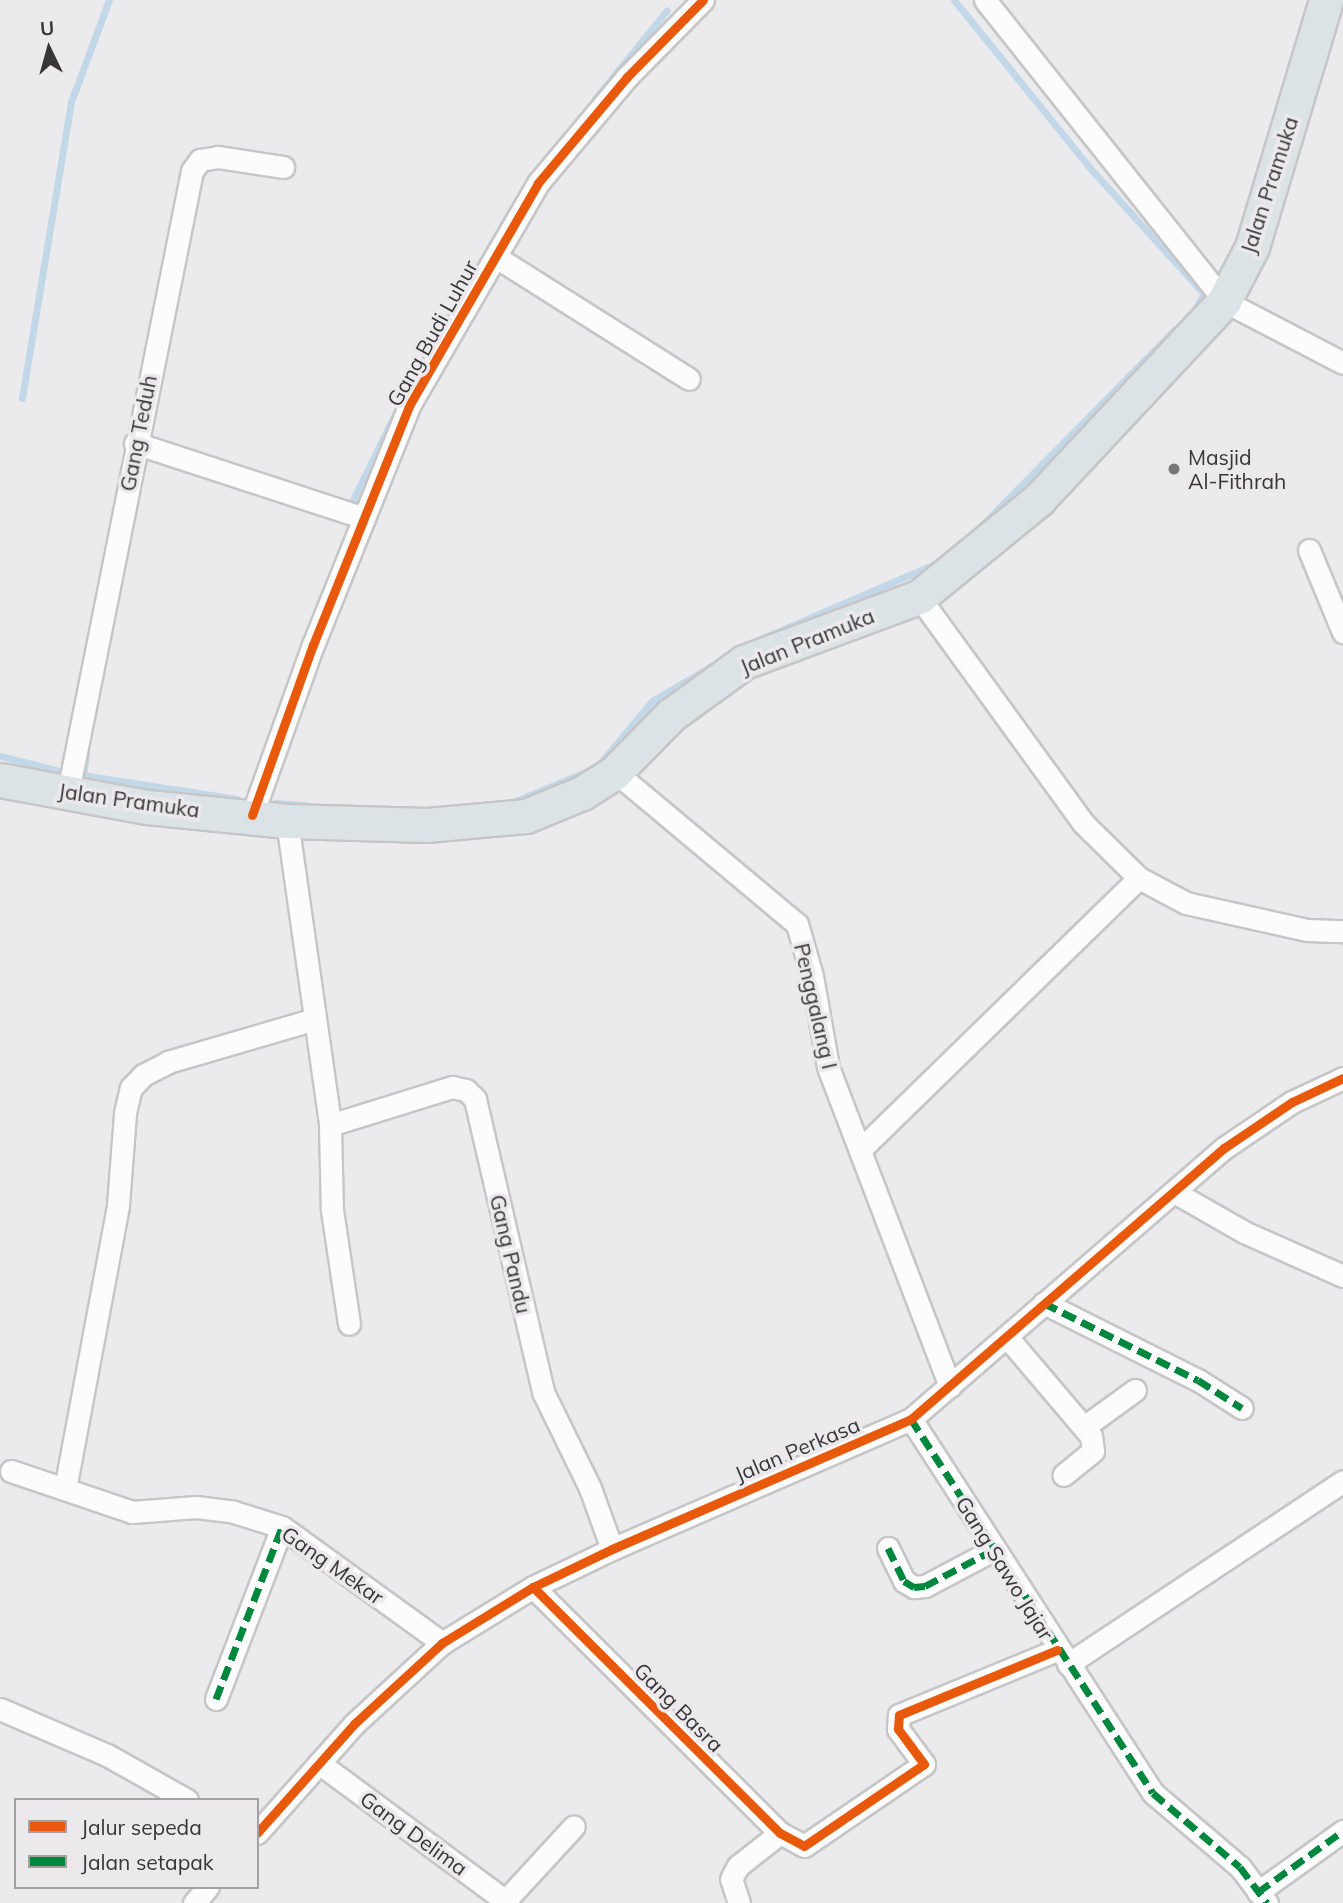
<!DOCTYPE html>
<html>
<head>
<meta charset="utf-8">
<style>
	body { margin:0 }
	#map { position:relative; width:1343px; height:1903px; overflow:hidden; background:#ebeaec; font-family:Mulish,sans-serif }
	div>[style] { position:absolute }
	.stream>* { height:7px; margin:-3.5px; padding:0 3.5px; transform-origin:3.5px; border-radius:3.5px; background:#c2d8e8 }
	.roads { filter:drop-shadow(2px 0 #c7c6c7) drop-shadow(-2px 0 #c7c6c7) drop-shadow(0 2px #c7c6c7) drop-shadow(0 -2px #c7c6c7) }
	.minor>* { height:21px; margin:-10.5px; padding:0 10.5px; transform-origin:10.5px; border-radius:10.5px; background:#fcfcfc }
	.primary>* { height:33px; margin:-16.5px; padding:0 16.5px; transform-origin:16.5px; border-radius:16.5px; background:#dce3e6 }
	.quiet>* { height:7px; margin-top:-3.5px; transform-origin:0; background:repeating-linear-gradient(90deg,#00873e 0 14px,transparent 0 21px) }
	.cycleway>* { height:9px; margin:-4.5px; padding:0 4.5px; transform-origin:4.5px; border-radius:4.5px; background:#e8590c }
	.dots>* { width:19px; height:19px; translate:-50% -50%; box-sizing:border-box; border:4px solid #ece9ed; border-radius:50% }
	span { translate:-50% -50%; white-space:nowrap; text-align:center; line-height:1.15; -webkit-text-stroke:7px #ece9ed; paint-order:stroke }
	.street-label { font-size:21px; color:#383638 }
	.poi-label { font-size:21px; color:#383638 }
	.left { translate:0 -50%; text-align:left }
	.legend { position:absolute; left:14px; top:1798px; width:245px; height:91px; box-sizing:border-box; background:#ece9ed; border:2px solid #a4a1a5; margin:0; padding:9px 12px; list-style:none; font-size:21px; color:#383638 }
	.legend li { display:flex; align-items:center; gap:14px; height:35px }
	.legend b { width:35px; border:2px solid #a4a1a5 }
	.north { position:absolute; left:14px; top:14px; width:70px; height:70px; -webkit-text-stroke:5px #ece9ed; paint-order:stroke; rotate:355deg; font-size:19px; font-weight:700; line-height:28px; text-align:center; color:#383638 }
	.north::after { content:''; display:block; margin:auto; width:24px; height:32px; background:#383638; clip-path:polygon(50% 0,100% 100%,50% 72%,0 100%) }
</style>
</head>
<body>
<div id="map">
	<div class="stream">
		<i style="left:954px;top:0;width:215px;rotate:51deg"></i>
		<i style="left:1089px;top:167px;width:171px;rotate:47.8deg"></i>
		<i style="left:595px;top:99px;width:114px;rotate:-51deg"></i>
		<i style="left:1196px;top:308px;width:17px;rotate:-62deg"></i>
		<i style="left:409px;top:386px;width:198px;rotate:-59.9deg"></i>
		<i style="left:22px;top:398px;width:300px;rotate:-80.6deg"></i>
		<i style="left:71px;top:102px;width:109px;rotate:-69.6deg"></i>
		<i style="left:349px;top:508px;width:102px;rotate:-63.9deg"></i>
		<i style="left:980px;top:527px;width:278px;rotate:-45.4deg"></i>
		<i style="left:751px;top:643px;width:205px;rotate:-23.3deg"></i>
		<i style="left:0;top:756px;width:58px;rotate:14deg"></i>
		<i style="left:82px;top:775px;width:157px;rotate:8.8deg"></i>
		<i style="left:83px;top:775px;width:21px;rotate:-82deg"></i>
		<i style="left:276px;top:803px;width:31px;rotate:4deg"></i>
		<i style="left:511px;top:803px;width:93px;rotate:-22.7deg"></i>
		<i style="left:597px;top:767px;width:86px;rotate:-50.2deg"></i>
		<i style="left:652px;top:701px;width:71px;rotate:-30.5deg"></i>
	</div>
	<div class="roads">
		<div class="minor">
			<i style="left:985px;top:0;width:384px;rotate:51.5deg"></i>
			<i style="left:1224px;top:301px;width:134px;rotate:27.5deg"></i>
			<i style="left:496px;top:257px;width:228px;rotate:32.3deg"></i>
			<i style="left:135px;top:443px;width:241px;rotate:18.1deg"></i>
			<i style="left:1309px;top:550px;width:89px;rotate:67.5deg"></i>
			<i style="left:919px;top:597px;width:279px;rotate:54deg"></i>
			<i style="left:1083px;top:823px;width:78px;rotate:44.5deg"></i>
			<i style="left:1139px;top:878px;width:53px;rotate:28deg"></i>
			<i style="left:1186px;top:903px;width:124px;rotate:12.6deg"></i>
			<i style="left:1307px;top:930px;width:36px;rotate:2deg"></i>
			<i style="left:615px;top:772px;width:237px;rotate:39.9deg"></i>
			<i style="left:797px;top:924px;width:54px;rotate:73.9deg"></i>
			<i style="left:812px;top:976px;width:92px;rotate:80deg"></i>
			<i style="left:828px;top:1067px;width:342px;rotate:69.1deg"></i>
			<i style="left:68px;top:792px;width:633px;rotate:-78.71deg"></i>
			<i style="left:192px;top:171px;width:14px;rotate:-54deg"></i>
			<i style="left:200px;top:160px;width:18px;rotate:-9deg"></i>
			<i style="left:218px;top:157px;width:66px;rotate:8.7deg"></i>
			<i style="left:252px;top:815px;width:181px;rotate:-70.3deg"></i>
			<i style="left:313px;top:645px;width:260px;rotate:-68.1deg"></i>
			<i style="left:410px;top:404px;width:255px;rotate:-59.9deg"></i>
			<i style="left:538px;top:183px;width:138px;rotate:-50deg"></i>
			<i style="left:627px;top:77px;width:108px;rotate:-45.4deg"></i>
			<i style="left:287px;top:821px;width:307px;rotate:81.9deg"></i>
			<i style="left:330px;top:1125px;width:85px;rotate:88.7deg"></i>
			<i style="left:332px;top:1210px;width:115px;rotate:81.5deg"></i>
			<i style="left:330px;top:1125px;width:128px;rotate:-17.3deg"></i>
			<i style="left:452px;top:1087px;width:14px;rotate:12deg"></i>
			<i style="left:466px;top:1090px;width:13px;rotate:45deg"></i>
			<i style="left:475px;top:1099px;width:301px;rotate:76.9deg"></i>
			<i style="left:543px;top:1392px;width:107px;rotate:63.9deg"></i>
			<i style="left:590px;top:1488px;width:65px;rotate:70.2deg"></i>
			<i style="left:861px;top:1149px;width:388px;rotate:-44.3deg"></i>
			<i style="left:1174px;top:1192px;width:81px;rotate:29.7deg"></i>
			<i style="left:1244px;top:1232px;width:108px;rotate:24deg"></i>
			<i style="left:1044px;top:1303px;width:172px;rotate:26.6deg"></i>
			<i style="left:1198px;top:1380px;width:52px;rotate:32.5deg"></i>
			<i style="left:1007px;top:1337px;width:130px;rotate:49.7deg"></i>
			<i style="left:1091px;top:1436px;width:15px;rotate:82deg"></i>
			<i style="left:1093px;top:1451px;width:38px;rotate:141deg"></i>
			<i style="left:911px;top:1419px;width:445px;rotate:57.1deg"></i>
			<i style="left:1153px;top:1793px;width:114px;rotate:40.4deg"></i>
			<i style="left:1240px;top:1867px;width:45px;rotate:53.1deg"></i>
			<i style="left:1084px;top:1427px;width:63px;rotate:-36deg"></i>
			<i style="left:11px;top:1471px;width:128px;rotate:18.7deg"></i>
			<i style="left:132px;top:1512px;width:64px;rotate:-4.5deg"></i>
			<i style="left:196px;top:1507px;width:38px;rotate:7deg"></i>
			<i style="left:234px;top:1512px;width:50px;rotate:17.4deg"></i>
			<i style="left:282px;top:1527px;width:198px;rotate:35.9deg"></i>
			<i style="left:65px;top:1489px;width:289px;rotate:-79.4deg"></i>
			<i style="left:118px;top:1205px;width:92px;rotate:-85.6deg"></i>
			<i style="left:125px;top:1113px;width:26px;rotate:-77deg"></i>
			<i style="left:131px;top:1088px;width:18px;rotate:-47deg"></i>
			<i style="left:143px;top:1075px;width:28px;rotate:-27deg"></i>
			<i style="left:168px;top:1062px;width:153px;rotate:-16.3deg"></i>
			<i style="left:888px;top:1548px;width:37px;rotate:64deg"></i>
			<i style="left:904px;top:1581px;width:12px;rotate:31deg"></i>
			<i style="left:914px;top:1587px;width:11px;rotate:-5deg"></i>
			<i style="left:925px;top:1586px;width:77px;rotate:-27.9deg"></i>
			<i style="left:533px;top:1587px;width:349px;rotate:44.9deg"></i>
			<i style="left:780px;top:1833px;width:27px;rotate:28deg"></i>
			<i style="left:804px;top:1846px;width:145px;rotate:-34.3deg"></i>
			<i style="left:924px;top:1764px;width:44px;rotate:-126.6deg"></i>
			<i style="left:898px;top:1729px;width:14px;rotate:-86deg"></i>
			<i style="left:899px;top:1715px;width:171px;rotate:-22.4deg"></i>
			<i style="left:1068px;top:1664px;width:330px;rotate:-33.6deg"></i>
			<i style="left:216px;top:1699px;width:184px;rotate:-69deg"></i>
			<i style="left:0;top:1709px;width:116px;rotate:23.3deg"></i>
			<i style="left:107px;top:1755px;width:92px;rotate:29.4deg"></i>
			<i style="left:319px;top:1763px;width:235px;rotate:36.5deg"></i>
			<i style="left:257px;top:1833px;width:146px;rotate:-48.3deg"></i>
			<i style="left:354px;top:1724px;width:120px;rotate:-42.6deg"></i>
			<i style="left:442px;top:1643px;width:107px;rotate:-31.6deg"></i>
			<i style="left:533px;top:1587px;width:88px;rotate:-25.7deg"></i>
			<i style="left:612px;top:1549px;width:326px;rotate:-23.5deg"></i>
			<i style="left:911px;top:1419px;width:414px;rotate:-40.9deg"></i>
			<i style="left:1224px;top:1148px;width:82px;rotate:-34.1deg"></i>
			<i style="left:1292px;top:1102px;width:56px;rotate:-25.2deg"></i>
			<i style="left:1258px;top:1892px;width:105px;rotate:-35.7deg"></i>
			<i style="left:506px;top:1900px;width:100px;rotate:-47.4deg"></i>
			<i style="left:194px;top:1903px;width:21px;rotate:-49deg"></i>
			<i style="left:739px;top:1903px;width:25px;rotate:-108deg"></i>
			<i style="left:731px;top:1879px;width:15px;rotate:-62deg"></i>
			<i style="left:738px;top:1866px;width:53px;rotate:-38.2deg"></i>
		</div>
		<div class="primary">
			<i style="left:0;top:780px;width:149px;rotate:10.4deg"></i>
			<i style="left:147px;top:807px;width:141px;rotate:5.7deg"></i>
			<i style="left:287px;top:821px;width:140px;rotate:1.6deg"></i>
			<i style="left:427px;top:825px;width:99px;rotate:-5.2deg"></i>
			<i style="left:526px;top:816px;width:61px;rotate:-22.3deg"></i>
			<i style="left:582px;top:793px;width:39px;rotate:-32deg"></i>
			<i style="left:615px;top:772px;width:80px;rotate:-45.5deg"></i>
			<i style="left:671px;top:715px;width:90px;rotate:-36deg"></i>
			<i style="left:744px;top:662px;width:187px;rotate:-20.4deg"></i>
			<i style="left:919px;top:597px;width:155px;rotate:-39.2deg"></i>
			<i style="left:1039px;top:499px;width:271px;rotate:-46.9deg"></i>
			<i style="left:1224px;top:301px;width:61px;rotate:-62.6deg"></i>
			<i style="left:1252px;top:247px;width:258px;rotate:-73.3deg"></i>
		</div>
	</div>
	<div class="quiet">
		<i style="left:1044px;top:1303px;width:172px;rotate:26.6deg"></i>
		<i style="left:1198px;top:1380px;width:52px;rotate:32.5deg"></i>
		<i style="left:911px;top:1419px;width:445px;rotate:57.1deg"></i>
		<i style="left:1153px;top:1793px;width:114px;rotate:40.4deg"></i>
		<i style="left:1240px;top:1867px;width:45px;rotate:53.1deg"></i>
		<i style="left:888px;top:1548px;width:37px;rotate:64deg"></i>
		<i style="left:904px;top:1581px;width:12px;rotate:31deg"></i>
		<i style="left:914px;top:1587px;width:11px;rotate:-5deg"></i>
		<i style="left:925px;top:1586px;width:77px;rotate:-27.9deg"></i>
		<i style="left:216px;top:1699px;width:184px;rotate:-69deg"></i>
		<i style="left:1258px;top:1892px;width:105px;rotate:-35.7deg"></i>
	</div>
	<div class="cycleway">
		<i style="left:252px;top:815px;width:181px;rotate:-70.3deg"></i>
		<i style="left:313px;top:645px;width:260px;rotate:-68.1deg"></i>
		<i style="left:410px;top:404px;width:255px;rotate:-59.9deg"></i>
		<i style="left:538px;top:183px;width:138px;rotate:-50deg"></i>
		<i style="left:627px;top:77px;width:108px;rotate:-45.4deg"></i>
		<i style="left:533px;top:1587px;width:349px;rotate:44.9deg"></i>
		<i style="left:780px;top:1833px;width:27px;rotate:28deg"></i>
		<i style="left:804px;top:1846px;width:145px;rotate:-34.3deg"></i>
		<i style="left:924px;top:1764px;width:44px;rotate:-126.6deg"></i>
		<i style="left:898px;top:1729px;width:14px;rotate:-86deg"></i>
		<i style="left:899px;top:1715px;width:171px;rotate:-22.4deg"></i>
		<i style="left:257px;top:1833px;width:146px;rotate:-48.3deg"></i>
		<i style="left:354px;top:1724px;width:120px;rotate:-42.6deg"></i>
		<i style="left:442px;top:1643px;width:107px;rotate:-31.6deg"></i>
		<i style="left:533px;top:1587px;width:88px;rotate:-25.7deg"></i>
		<i style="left:612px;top:1549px;width:326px;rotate:-23.5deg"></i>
		<i style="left:911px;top:1419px;width:414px;rotate:-40.9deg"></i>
		<i style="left:1224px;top:1148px;width:82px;rotate:-34.1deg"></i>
		<i style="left:1292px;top:1102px;width:56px;rotate:-25.2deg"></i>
	</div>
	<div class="dots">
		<i style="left:1174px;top:469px;background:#777577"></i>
	</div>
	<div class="street-label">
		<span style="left:1269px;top:185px;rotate:-72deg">Jalan Pramuka</span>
		<span style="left:432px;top:333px;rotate:-61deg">Gang Budi Luhur</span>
		<span style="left:138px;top:433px;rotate:-79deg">Gang Teduh</span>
		<span style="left:807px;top:641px;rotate:-22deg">Jalan Pramuka</span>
		<span style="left:129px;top:800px;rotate:8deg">Jalan Pramuka</span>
		<span style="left:816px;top:1006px;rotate:77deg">Penggalang I</span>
		<span style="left:511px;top:1254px;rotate:77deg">Gang Pandu</span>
		<span style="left:797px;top:1449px;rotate:-23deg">Jalan Perkasa</span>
		<span style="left:333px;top:1565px;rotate:35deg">Gang Mekar</span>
		<span style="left:1005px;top:1568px;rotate:58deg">Gang Sawo Jajar</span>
		<span style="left:679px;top:1707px;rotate:45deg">Gang Basra</span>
		<span style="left:414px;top:1833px;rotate:36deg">Gang Delima</span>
	</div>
	<div class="poi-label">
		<span class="left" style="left:1188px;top:469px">Masjid<br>Al-Fithrah</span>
	</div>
	<ul class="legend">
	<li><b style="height:9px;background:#e8590c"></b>Jalur sepeda</li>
	<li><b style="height:9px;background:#00873e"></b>Jalan setapak</li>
	</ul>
	<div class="north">U</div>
</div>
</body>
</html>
